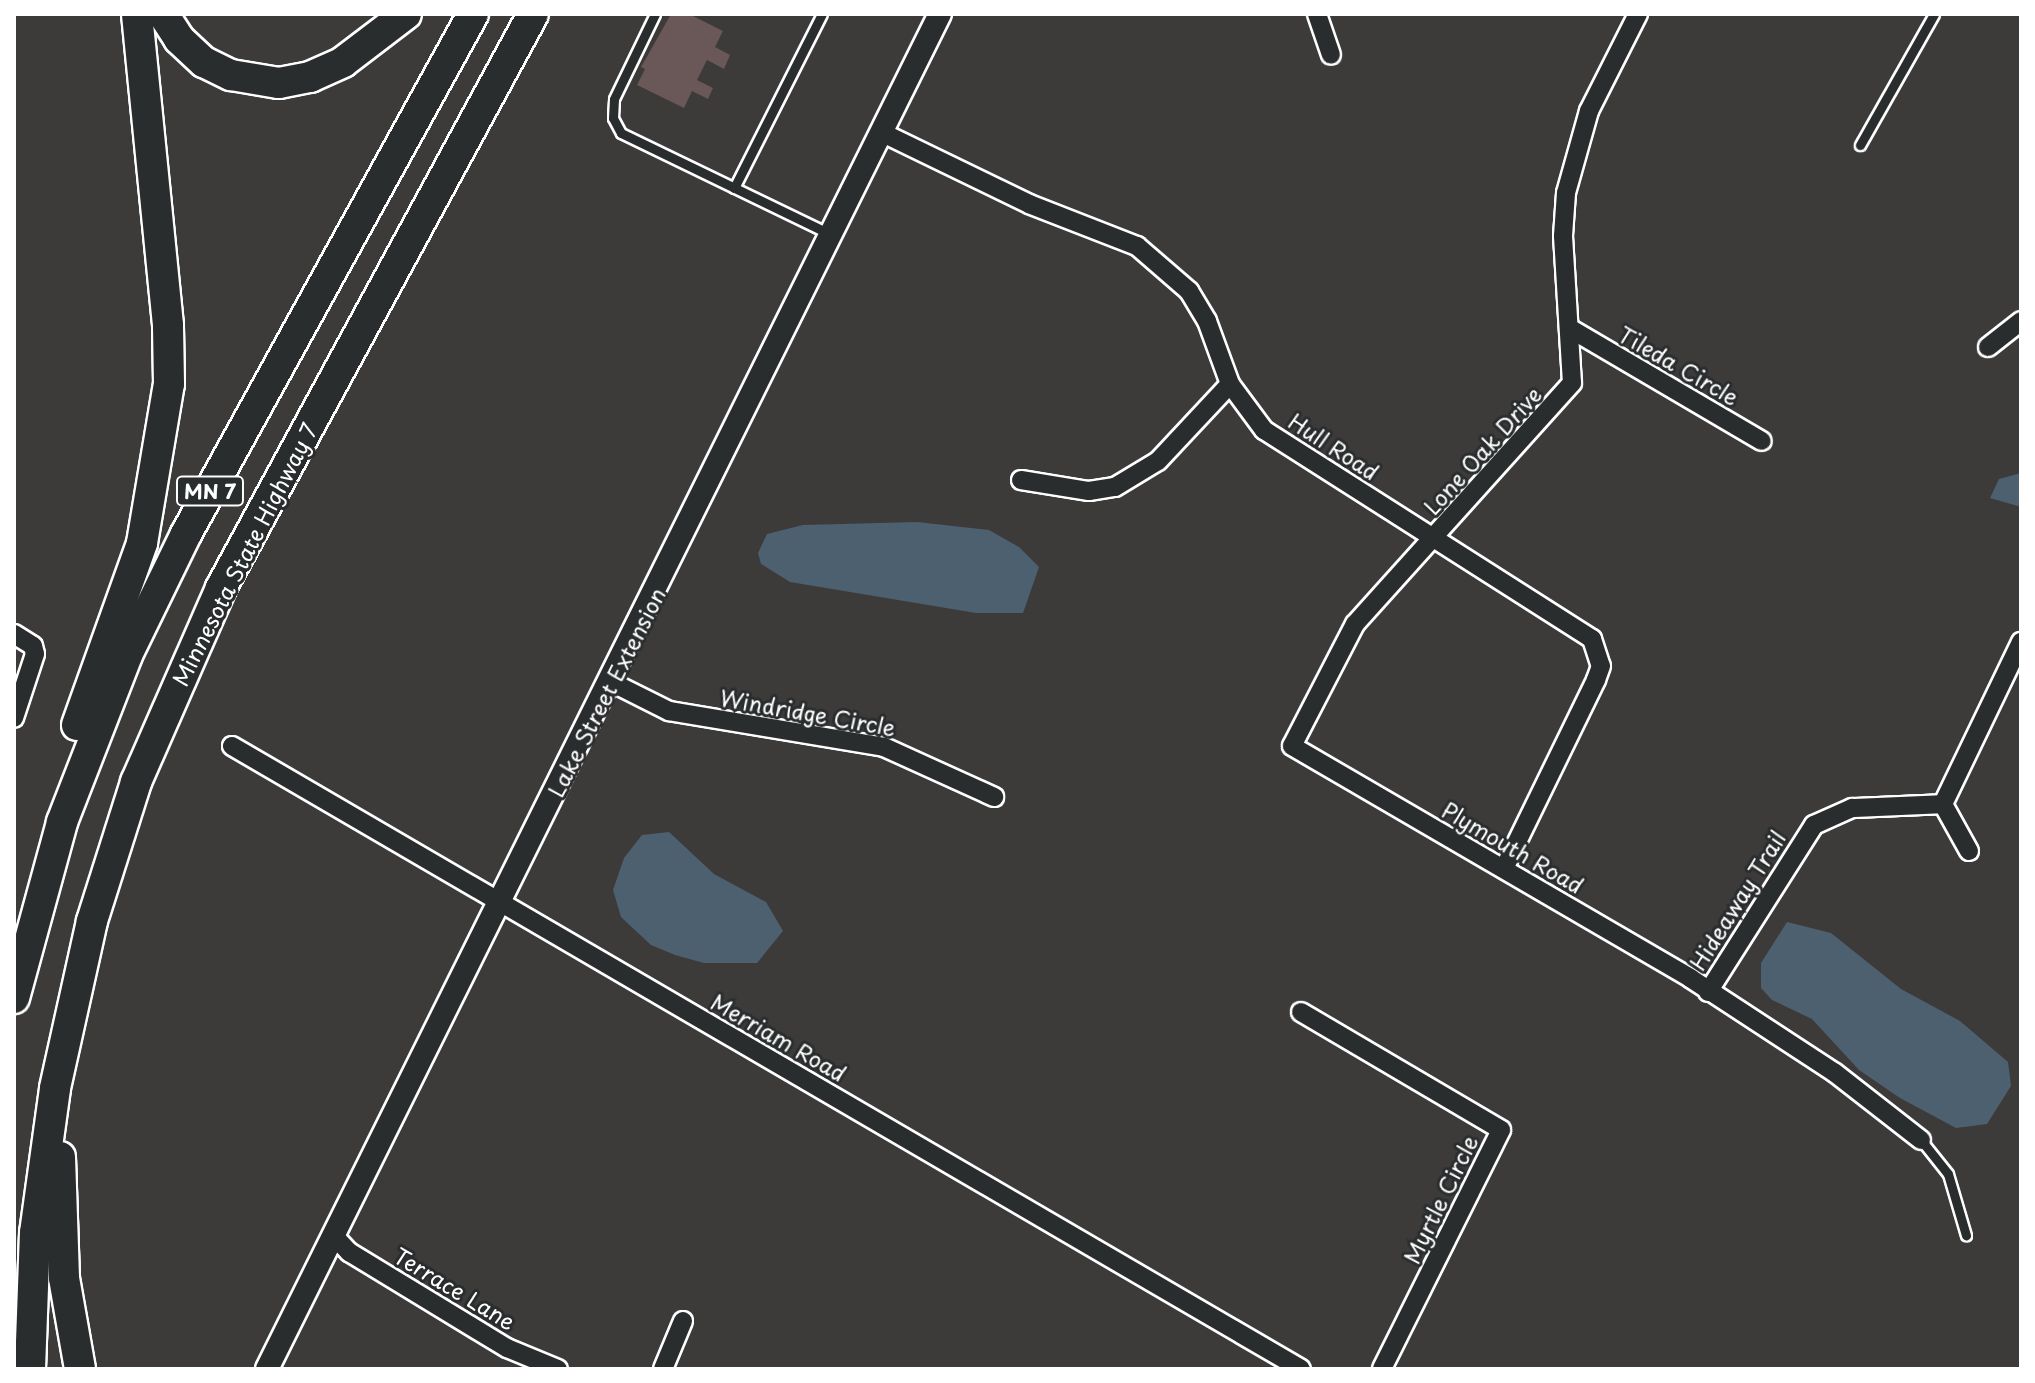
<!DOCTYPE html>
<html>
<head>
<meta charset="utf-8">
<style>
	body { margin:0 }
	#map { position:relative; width:2035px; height:1383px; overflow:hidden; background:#3d3a3a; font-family:"Playpen Sans",sans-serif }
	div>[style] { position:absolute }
	.water>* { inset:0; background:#4d6070 }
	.building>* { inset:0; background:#6a5757 }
	.roads { filter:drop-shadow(2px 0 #fff) drop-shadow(-2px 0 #fff) drop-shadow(0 2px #fff) drop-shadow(0 -2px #fff) }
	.service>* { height:9px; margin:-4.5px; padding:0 4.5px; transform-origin:4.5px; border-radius:4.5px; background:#2a2d2e }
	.minor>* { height:18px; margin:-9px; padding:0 9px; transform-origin:9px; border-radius:9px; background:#2a2d2e }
	.tertiary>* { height:22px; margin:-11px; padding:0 11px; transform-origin:11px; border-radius:11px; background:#2a2d2e }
	.trunk>* { height:30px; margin:-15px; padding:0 15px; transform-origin:15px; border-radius:15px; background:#2a2d2e }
	span { translate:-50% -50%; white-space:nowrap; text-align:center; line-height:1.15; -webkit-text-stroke:6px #2a2d2e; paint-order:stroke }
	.shield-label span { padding:2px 6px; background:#2a2d2e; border:2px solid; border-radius:6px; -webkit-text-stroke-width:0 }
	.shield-label { font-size:20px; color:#fff; font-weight:700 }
	.street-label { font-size:22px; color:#fff }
	.frame { position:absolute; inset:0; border:16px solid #fff; pointer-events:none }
</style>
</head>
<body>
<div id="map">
	<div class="water">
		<i style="clip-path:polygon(2021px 473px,2021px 507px,1990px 498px,1999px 479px)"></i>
		<i style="clip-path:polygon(917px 522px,989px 530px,1019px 547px,1039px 567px,1023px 613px,976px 613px,790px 582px,761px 564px,758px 553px,767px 534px,803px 525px)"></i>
		<i style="clip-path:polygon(669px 832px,714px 874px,766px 902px,783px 931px,757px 963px,704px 963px,675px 955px,651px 945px,621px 917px,613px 890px,624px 858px,642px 835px)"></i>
		<i style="clip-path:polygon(1787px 922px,1831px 933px,1901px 989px,1960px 1021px,2008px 1062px,2011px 1086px,1987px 1124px,1956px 1128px,1900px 1098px,1859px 1070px,1812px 1019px,1772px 1000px,1761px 988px,1761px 963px)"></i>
	</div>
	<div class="building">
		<i style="clip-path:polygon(671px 14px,689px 14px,723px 31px,715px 47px,730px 55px,724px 69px,707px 60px,697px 80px,713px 88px,708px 99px,692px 91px,684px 108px,637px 85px,645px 69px,641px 67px)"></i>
	</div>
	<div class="roads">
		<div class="service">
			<i style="left:655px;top:14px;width:94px;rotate:115.8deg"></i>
			<i style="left:614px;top:99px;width:19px;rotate:93deg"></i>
			<i style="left:613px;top:118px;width:17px;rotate:62deg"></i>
			<i style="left:621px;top:133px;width:234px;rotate:25.8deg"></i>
			<i style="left:1860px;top:145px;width:150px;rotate:-60.5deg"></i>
			<i style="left:734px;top:188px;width:195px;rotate:-63.2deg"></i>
			<i style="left:1921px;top:1140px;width:43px;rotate:51.5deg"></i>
			<i style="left:1948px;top:1174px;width:64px;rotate:73.6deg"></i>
		</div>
		<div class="minor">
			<i style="left:1317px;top:14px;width:43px;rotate:71.1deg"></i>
			<i style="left:1638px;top:14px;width:109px;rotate:116.8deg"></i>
			<i style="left:1589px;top:111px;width:85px;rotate:105.7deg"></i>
			<i style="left:1566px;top:193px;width:43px;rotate:94deg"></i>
			<i style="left:1563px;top:236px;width:147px;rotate:86.5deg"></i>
			<i style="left:1572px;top:383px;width:324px;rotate:132deg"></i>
			<i style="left:1355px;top:624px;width:137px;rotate:117.3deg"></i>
			<i style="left:1292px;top:746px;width:461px;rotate:30.2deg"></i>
			<i style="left:1690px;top:978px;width:173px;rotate:33.2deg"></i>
			<i style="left:1835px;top:1073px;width:109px;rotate:37.9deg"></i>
			<i style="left:883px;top:133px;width:162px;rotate:25.9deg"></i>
			<i style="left:1029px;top:204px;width:116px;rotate:21.3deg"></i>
			<i style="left:1137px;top:246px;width:69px;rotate:40.9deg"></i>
			<i style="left:1189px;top:291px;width:35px;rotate:59deg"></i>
			<i style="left:1207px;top:321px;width:67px;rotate:69.9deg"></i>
			<i style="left:1230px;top:384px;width:57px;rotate:53.5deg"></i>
			<i style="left:1264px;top:430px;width:389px;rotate:32.5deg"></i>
			<i style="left:1592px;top:639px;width:28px;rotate:72deg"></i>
			<i style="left:1601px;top:666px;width:15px;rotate:110deg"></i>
			<i style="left:1596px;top:680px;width:210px;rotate:116deg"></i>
			<i style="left:1571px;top:329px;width:221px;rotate:30.4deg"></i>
			<i style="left:1988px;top:347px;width:42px;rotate:-38.2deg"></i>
			<i style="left:1021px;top:480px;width:69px;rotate:9.2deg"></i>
			<i style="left:1089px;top:491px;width:26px;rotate:-9deg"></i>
			<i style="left:1115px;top:487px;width:50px;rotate:-31.2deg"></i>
			<i style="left:1158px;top:461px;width:105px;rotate:-46.9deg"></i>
			<i style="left:14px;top:634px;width:22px;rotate:32deg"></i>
			<i style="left:33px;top:646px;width:8px;rotate:76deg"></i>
			<i style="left:35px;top:654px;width:67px;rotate:108.2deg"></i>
			<i style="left:611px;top:682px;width:65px;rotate:26.6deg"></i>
			<i style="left:669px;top:711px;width:218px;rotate:9.5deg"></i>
			<i style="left:884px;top:747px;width:121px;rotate:24.4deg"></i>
			<i style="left:232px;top:746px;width:1237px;rotate:30.23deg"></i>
			<i style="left:1969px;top:851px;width:54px;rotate:-119deg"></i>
			<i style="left:1943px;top:804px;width:180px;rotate:-64.3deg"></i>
			<i style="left:1708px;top:992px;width:198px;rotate:-57.6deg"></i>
			<i style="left:1814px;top:825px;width:42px;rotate:-24.1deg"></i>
			<i style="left:1852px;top:808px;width:91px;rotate:-2.5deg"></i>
			<i style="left:1301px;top:1012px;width:232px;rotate:30.5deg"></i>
			<i style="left:1501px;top:1130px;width:267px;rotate:116.5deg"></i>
			<i style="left:335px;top:1237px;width:21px;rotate:47deg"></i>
			<i style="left:349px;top:1252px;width:185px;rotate:31.3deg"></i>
			<i style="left:507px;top:1348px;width:55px;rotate:22.4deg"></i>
			<i style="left:663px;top:1369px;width:52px;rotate:-67.4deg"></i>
		</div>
		<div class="tertiary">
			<i style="left:267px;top:1369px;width:1513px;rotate:-63.59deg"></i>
		</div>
		<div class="trunk">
			<i style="left:163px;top:14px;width:30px;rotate:57deg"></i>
			<i style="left:179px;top:39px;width:34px;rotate:43deg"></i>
			<i style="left:204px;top:62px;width:30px;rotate:26deg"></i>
			<i style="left:231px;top:75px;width:49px;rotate:9.5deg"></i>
			<i style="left:279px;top:83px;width:32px;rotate:-11deg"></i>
			<i style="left:310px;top:77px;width:36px;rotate:-24deg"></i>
			<i style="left:343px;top:62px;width:79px;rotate:-37.3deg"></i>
			<i style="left:77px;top:725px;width:193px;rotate:-70.3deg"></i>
			<i style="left:142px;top:543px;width:161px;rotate:-80.4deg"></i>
			<i style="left:169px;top:384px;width:59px;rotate:-91deg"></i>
			<i style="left:168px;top:325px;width:313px;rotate:-95.7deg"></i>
			<i style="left:14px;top:998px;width:182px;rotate:-74.7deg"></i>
			<i style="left:62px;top:822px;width:179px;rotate:-68.7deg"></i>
			<i style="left:127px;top:655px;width:135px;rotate:-64deg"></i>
			<i style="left:186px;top:534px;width:594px;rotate:-61.1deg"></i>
			<i style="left:60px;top:1157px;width:121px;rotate:88.1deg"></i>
			<i style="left:64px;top:1278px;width:92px;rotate:80deg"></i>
			<i style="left:30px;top:1369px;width:136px;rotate:-87.9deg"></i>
			<i style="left:35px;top:1233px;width:146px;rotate:-82.1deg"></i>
			<i style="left:55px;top:1088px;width:171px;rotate:-77.5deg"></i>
			<i style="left:92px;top:921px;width:146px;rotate:-72.4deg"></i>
			<i style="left:136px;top:782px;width:212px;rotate:-66.3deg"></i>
			<i style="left:221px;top:588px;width:653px;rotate:-61.47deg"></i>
		</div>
	</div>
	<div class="shield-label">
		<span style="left:210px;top:491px">MN 7</span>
	</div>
	<div class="street-label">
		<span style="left:1679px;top:365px;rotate:30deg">Tileda Circle</span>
		<span style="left:1334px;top:446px;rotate:33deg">Hull Road</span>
		<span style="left:1482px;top:450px;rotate:-48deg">Lone Oak Drive</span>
		<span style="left:244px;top:554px;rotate:-63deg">Minnesota State Highway 7</span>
		<span style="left:606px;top:692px;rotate:-63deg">Lake Street Extension</span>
		<span style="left:808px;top:712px;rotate:10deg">Windridge Circle</span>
		<span style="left:1513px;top:847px;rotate:30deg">Plymouth Road</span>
		<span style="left:1737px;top:900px;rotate:-58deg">Hideaway Trail</span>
		<span style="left:779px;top:1037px;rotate:30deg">Merriam Road</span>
		<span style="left:1440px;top:1199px;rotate:-64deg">Myrtle Circle</span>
		<span style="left:455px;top:1288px;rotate:31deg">Terrace Lane</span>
	</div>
	<div class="frame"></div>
</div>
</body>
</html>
